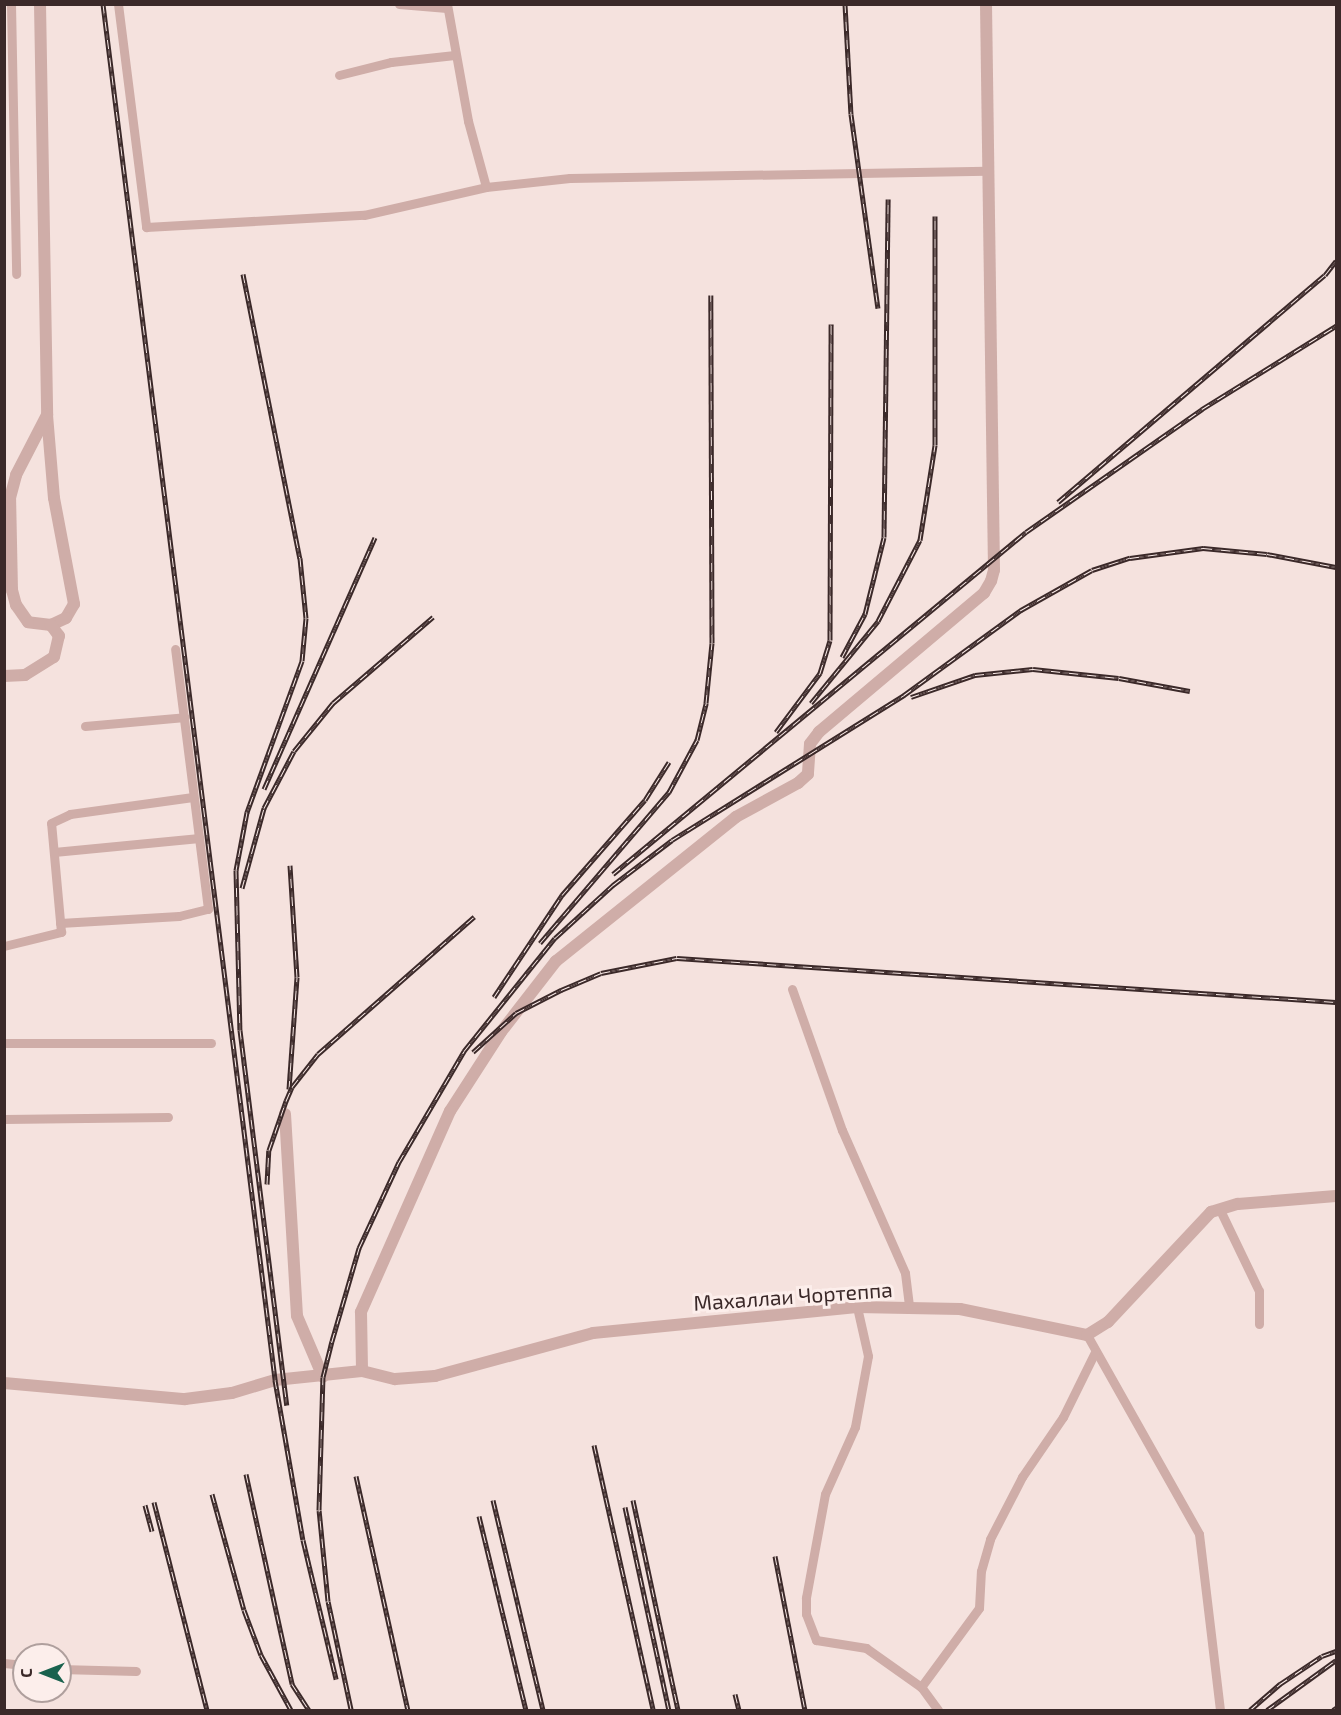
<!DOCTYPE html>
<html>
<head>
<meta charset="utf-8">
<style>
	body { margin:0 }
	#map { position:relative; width:1341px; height:1715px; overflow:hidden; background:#f5e2de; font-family:"Exo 2",sans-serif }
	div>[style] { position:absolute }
	.minor>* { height:9px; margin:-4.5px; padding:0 4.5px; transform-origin:4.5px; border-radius:4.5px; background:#cfada8 }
	.tertiary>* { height:12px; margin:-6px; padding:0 6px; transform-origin:6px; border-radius:6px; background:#cfada8 }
	.rail>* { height:5px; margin-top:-2.5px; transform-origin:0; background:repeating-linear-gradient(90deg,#fceeeb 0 9px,#3b2929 0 18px); box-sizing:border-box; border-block:2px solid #3b2929 }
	span { translate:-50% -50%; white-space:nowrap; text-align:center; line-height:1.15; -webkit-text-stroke:6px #fceeeb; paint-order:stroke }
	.street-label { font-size:21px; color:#3b2929 }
	.frame { position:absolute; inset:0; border:6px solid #3b2929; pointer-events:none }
	.north { position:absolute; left:12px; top:1643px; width:60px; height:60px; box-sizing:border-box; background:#fceeeb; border:2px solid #af9f9d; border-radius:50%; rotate:270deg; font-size:16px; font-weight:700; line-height:24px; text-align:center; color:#3b2929 }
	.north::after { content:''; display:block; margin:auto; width:21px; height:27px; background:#19624e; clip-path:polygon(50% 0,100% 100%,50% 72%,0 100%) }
</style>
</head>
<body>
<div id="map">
	<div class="minor">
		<i style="left:11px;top:4px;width:270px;rotate:88.9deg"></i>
		<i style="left:118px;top:4px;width:225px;rotate:82.8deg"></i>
		<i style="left:146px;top:227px;width:218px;rotate:-3.2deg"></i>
		<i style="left:364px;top:215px;width:125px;rotate:-12.9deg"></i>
		<i style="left:486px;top:187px;width:84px;rotate:-6.1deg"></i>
		<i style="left:570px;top:178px;width:416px;rotate:-1deg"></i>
		<i style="left:399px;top:4px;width:48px;rotate:4.8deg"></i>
		<i style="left:447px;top:4px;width:119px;rotate:79.8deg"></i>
		<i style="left:468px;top:121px;width:68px;rotate:74.7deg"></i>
		<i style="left:339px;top:75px;width:54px;rotate:-14deg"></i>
		<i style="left:391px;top:62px;width:64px;rotate:-6.2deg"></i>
		<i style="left:85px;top:726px;width:100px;rotate:-5.1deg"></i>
		<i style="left:54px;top:852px;width:146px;rotate:-5.5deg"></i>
		<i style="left:60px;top:923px;width:119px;rotate:-3.4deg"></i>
		<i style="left:179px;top:916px;width:30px;rotate:-14deg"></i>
		<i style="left:208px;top:909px;width:262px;rotate:-97.2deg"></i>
		<i style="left:4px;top:946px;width:59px;rotate:-13.8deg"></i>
		<i style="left:61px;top:932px;width:109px;rotate:-95.2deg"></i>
		<i style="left:51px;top:823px;width:21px;rotate:-25deg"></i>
		<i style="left:70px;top:814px;width:124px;rotate:-7.9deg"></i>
		<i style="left:792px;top:989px;width:150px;rotate:70.5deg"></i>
		<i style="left:842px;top:1130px;width:156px;rotate:66.2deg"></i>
		<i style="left:905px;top:1273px;width:34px;rotate:83deg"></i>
		<i style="left:4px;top:1043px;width:207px"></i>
		<i style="left:4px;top:1119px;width:164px;rotate:-0.7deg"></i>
		<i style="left:1220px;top:1210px;width:90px;rotate:64.3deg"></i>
		<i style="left:1259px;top:1291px;width:33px;rotate:90deg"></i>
		<i style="left:857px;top:1307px;width:50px;rotate:77.3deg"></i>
		<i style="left:868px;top:1356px;width:72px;rotate:100.4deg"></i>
		<i style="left:855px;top:1427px;width:73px;rotate:114.1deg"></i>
		<i style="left:825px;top:1494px;width:106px;rotate:100.4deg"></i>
		<i style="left:806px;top:1598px;width:16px;rotate:90deg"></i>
		<i style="left:806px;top:1614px;width:28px;rotate:69deg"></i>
		<i style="left:816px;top:1640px;width:51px;rotate:9.1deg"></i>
		<i style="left:866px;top:1648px;width:67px;rotate:35.3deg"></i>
		<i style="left:1087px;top:1335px;width:228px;rotate:60.6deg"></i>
		<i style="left:1199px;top:1534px;width:177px;rotate:83.2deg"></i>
		<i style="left:4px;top:1663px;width:20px;rotate:6deg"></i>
		<i style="left:60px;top:1669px;width:76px;rotate:1.5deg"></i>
		<i style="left:938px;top:1710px;width:29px;rotate:-126deg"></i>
		<i style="left:921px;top:1687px;width:98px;rotate:-53.7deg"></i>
		<i style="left:979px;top:1608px;width:37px;rotate:-87deg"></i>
		<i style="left:981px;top:1571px;width:33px;rotate:-74deg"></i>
		<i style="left:990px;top:1539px;width:70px;rotate:-62.7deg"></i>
		<i style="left:1022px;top:1477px;width:73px;rotate:-55.7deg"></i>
		<i style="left:1063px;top:1417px;width:72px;rotate:-63.8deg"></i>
	</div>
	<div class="tertiary">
		<i style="left:40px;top:4px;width:411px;rotate:89deg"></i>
		<i style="left:986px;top:4px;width:566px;rotate:89.19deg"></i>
		<i style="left:994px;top:570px;width:11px;rotate:105deg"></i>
		<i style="left:991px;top:581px;width:14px;rotate:120deg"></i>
		<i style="left:984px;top:593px;width:216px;rotate:139.9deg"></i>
		<i style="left:819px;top:732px;width:15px;rotate:127deg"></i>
		<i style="left:810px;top:744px;width:30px;rotate:94deg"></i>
		<i style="left:808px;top:774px;width:13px;rotate:138deg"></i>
		<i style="left:798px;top:783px;width:71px;rotate:151.3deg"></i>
		<i style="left:736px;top:817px;width:231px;rotate:141.3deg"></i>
		<i style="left:556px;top:961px;width:90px;rotate:127.8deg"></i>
		<i style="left:501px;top:1032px;width:94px;rotate:122.8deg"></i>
		<i style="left:450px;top:1111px;width:220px;rotate:113.9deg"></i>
		<i style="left:361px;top:1312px;width:59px;rotate:89deg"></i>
		<i style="left:362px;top:1371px;width:34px;rotate:14deg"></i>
		<i style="left:395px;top:1379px;width:40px;rotate:-4.3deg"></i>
		<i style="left:435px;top:1376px;width:164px;rotate:-15.2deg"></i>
		<i style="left:593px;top:1333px;width:265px;rotate:-5.6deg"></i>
		<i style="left:857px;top:1307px;width:103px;rotate:1.1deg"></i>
		<i style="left:960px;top:1309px;width:130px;rotate:11.6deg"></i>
		<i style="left:1087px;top:1335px;width:25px;rotate:-32deg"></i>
		<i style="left:1108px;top:1322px;width:151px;rotate:-46.9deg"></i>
		<i style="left:1211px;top:1212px;width:28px;rotate:-17deg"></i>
		<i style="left:1238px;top:1204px;width:98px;rotate:-4.7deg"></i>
		<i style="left:47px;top:415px;width:83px;rotate:85.2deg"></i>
		<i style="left:54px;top:498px;width:108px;rotate:79.3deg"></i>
		<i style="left:74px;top:604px;width:16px;rotate:120deg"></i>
		<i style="left:66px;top:618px;width:17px;rotate:155deg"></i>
		<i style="left:51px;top:625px;width:23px;rotate:-173deg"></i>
		<i style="left:28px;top:622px;width:21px;rotate:-125deg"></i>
		<i style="left:16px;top:605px;width:16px;rotate:-105deg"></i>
		<i style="left:12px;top:590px;width:92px;rotate:-91.2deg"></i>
		<i style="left:10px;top:498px;width:24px;rotate:-75deg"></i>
		<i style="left:16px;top:475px;width:68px;rotate:-62.7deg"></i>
		<i style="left:4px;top:676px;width:21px;rotate:-3deg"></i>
		<i style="left:25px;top:675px;width:34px;rotate:-32deg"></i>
		<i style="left:54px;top:657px;width:22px;rotate:-77deg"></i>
		<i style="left:59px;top:636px;width:14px;rotate:-126deg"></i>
		<i style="left:285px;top:1114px;width:202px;rotate:86.6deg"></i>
		<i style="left:297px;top:1316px;width:66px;rotate:66.9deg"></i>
		<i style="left:4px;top:1383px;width:182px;rotate:5.1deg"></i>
		<i style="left:185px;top:1399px;width:47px;rotate:-7.3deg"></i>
		<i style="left:232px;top:1393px;width:45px;rotate:-16.8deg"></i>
		<i style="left:275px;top:1380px;width:87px;rotate:-5.9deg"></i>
	</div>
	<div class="rail">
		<i style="left:103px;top:4px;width:1387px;rotate:82.87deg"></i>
		<i style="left:275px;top:1380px;width:162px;rotate:80.1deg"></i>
		<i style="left:303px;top:1540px;width:143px;rotate:76.6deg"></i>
		<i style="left:181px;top:4px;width:1px;rotate:90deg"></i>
		<i style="left:845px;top:4px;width:110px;rotate:86.9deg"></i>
		<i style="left:851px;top:114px;width:196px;rotate:82.1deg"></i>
		<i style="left:243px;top:274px;width:290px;rotate:78.7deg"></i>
		<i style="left:300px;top:558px;width:60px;rotate:84.3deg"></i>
		<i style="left:306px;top:618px;width:43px;rotate:95.3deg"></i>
		<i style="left:302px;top:661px;width:161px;rotate:110deg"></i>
		<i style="left:247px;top:812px;width:59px;rotate:100.7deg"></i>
		<i style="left:236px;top:870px;width:160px;rotate:88.6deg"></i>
		<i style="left:240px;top:1030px;width:378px;rotate:82.9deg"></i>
		<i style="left:1058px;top:502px;width:350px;rotate:-40.4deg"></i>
		<i style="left:1325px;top:275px;width:18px;rotate:-52deg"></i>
		<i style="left:842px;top:657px;width:49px;rotate:-61.9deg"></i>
		<i style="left:865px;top:614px;width:79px;rotate:-76.1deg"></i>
		<i style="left:884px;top:537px;width:338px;rotate:-89.3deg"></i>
		<i style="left:911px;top:697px;width:68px;rotate:-19deg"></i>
		<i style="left:975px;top:675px;width:58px;rotate:-5.9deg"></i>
		<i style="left:1033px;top:669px;width:86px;rotate:6deg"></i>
		<i style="left:1119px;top:678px;width:72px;rotate:10.4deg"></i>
		<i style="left:811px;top:703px;width:106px;rotate:-50.7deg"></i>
		<i style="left:878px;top:621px;width:91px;rotate:-62.6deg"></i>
		<i style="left:920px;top:540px;width:96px;rotate:-81deg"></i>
		<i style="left:935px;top:445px;width:229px;rotate:-90deg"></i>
		<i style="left:776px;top:732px;width:74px;rotate:-53.3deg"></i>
		<i style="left:820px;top:673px;width:34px;rotate:-73deg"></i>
		<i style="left:830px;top:640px;width:316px;rotate:-89.8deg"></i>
		<i style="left:264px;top:789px;width:275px;rotate:-66.2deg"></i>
		<i style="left:613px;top:874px;width:536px;rotate:-39.63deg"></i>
		<i style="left:1026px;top:532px;width:215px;rotate:-34.9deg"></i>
		<i style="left:1202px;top:409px;width:158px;rotate:-31.8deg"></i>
		<i style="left:242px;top:888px;width:83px;rotate:-74.6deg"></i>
		<i style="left:264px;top:808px;width:64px;rotate:-62.2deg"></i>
		<i style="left:294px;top:751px;width:62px;rotate:-50.9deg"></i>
		<i style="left:333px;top:703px;width:132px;rotate:-40.7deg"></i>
		<i style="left:540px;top:943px;width:199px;rotate:-49.5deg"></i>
		<i style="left:669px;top:792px;width:59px;rotate:-61.7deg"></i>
		<i style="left:697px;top:740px;width:38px;rotate:-76deg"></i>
		<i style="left:706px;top:703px;width:60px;rotate:-84.3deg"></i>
		<i style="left:712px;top:643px;width:348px;rotate:-90.2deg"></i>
		<i style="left:494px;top:997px;width:123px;rotate:-56.3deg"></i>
		<i style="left:562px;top:895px;width:126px;rotate:-48.9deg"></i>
		<i style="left:645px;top:800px;width:45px;rotate:-57.7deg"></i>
		<i style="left:473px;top:1052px;width:58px;rotate:-42.2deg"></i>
		<i style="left:516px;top:1013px;width:51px;rotate:-27.1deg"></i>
		<i style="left:561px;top:990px;width:43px;rotate:-23deg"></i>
		<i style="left:601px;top:973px;width:77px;rotate:-11.2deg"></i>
		<i style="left:677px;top:958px;width:660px;rotate:3.82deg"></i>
		<i style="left:289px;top:1089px;width:112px;rotate:-85.9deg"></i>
		<i style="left:297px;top:977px;width:112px;rotate:-93.6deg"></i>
		<i style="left:267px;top:1184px;width:34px;rotate:-87deg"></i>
		<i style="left:269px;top:1150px;width:52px;rotate:-70.9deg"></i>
		<i style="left:286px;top:1101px;width:15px;rotate:-67deg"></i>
		<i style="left:292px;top:1087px;width:42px;rotate:-51.8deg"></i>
		<i style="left:318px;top:1054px;width:208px;rotate:-41.3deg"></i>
		<i style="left:594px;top:1445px;width:271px;rotate:77.4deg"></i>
		<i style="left:246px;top:1474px;width:215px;rotate:77.6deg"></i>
		<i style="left:292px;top:1684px;width:31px;rotate:57deg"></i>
		<i style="left:356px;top:1476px;width:240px;rotate:77.5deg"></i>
		<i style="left:212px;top:1494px;width:120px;rotate:74.6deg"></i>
		<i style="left:244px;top:1610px;width:48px;rotate:69.3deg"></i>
		<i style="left:261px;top:1655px;width:63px;rotate:61.4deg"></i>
		<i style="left:493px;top:1500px;width:216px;rotate:76.6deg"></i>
		<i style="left:633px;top:1500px;width:215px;rotate:77.9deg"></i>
		<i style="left:154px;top:1502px;width:215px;rotate:75.7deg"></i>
		<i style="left:145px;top:1505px;width:27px;rotate:75deg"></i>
		<i style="left:625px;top:1507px;width:208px;rotate:77.8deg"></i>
		<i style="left:479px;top:1516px;width:200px;rotate:76.4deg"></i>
		<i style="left:775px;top:1556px;width:157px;rotate:79deg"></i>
		<i style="left:735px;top:1694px;width:16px;rotate:76deg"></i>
		<i style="left:351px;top:1709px;width:110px;rotate:-102deg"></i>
		<i style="left:328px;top:1601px;width:91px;rotate:-95.6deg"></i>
		<i style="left:319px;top:1510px;width:133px;rotate:-88.3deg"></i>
		<i style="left:323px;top:1377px;width:37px;rotate:-76deg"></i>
		<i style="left:332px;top:1341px;width:97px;rotate:-73.8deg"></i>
		<i style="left:359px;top:1248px;width:95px;rotate:-65.1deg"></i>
		<i style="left:399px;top:1162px;width:129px;rotate:-59.6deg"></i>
		<i style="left:464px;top:1051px;width:145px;rotate:-51.2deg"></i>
		<i style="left:555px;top:938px;width:79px;rotate:-42.4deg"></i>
		<i style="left:613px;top:885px;width:74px;rotate:-37.3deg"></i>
		<i style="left:672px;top:840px;width:274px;rotate:-32deg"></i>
		<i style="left:904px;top:695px;width:145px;rotate:-36deg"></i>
		<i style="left:1021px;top:610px;width:81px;rotate:-29.4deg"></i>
		<i style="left:1092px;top:570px;width:40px;rotate:-18deg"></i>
		<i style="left:1130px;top:558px;width:74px;rotate:-7.8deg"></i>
		<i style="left:1203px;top:548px;width:64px;rotate:5.4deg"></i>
		<i style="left:1267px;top:554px;width:70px;rotate:10.7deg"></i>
		<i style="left:1250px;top:1710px;width:40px;rotate:-41deg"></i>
		<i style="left:1280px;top:1684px;width:50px;rotate:-33.7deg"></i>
		<i style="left:1322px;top:1656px;width:15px;rotate:-20deg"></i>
		<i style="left:1267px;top:1710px;width:85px;rotate:-35.9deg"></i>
		<i style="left:1333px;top:1710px;width:4px;rotate:-34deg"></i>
	</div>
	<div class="street-label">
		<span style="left:793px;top:1296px;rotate:-4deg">Махаллаи Чортеппа</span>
	</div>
	<div class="frame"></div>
	<div class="north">С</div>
</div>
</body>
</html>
